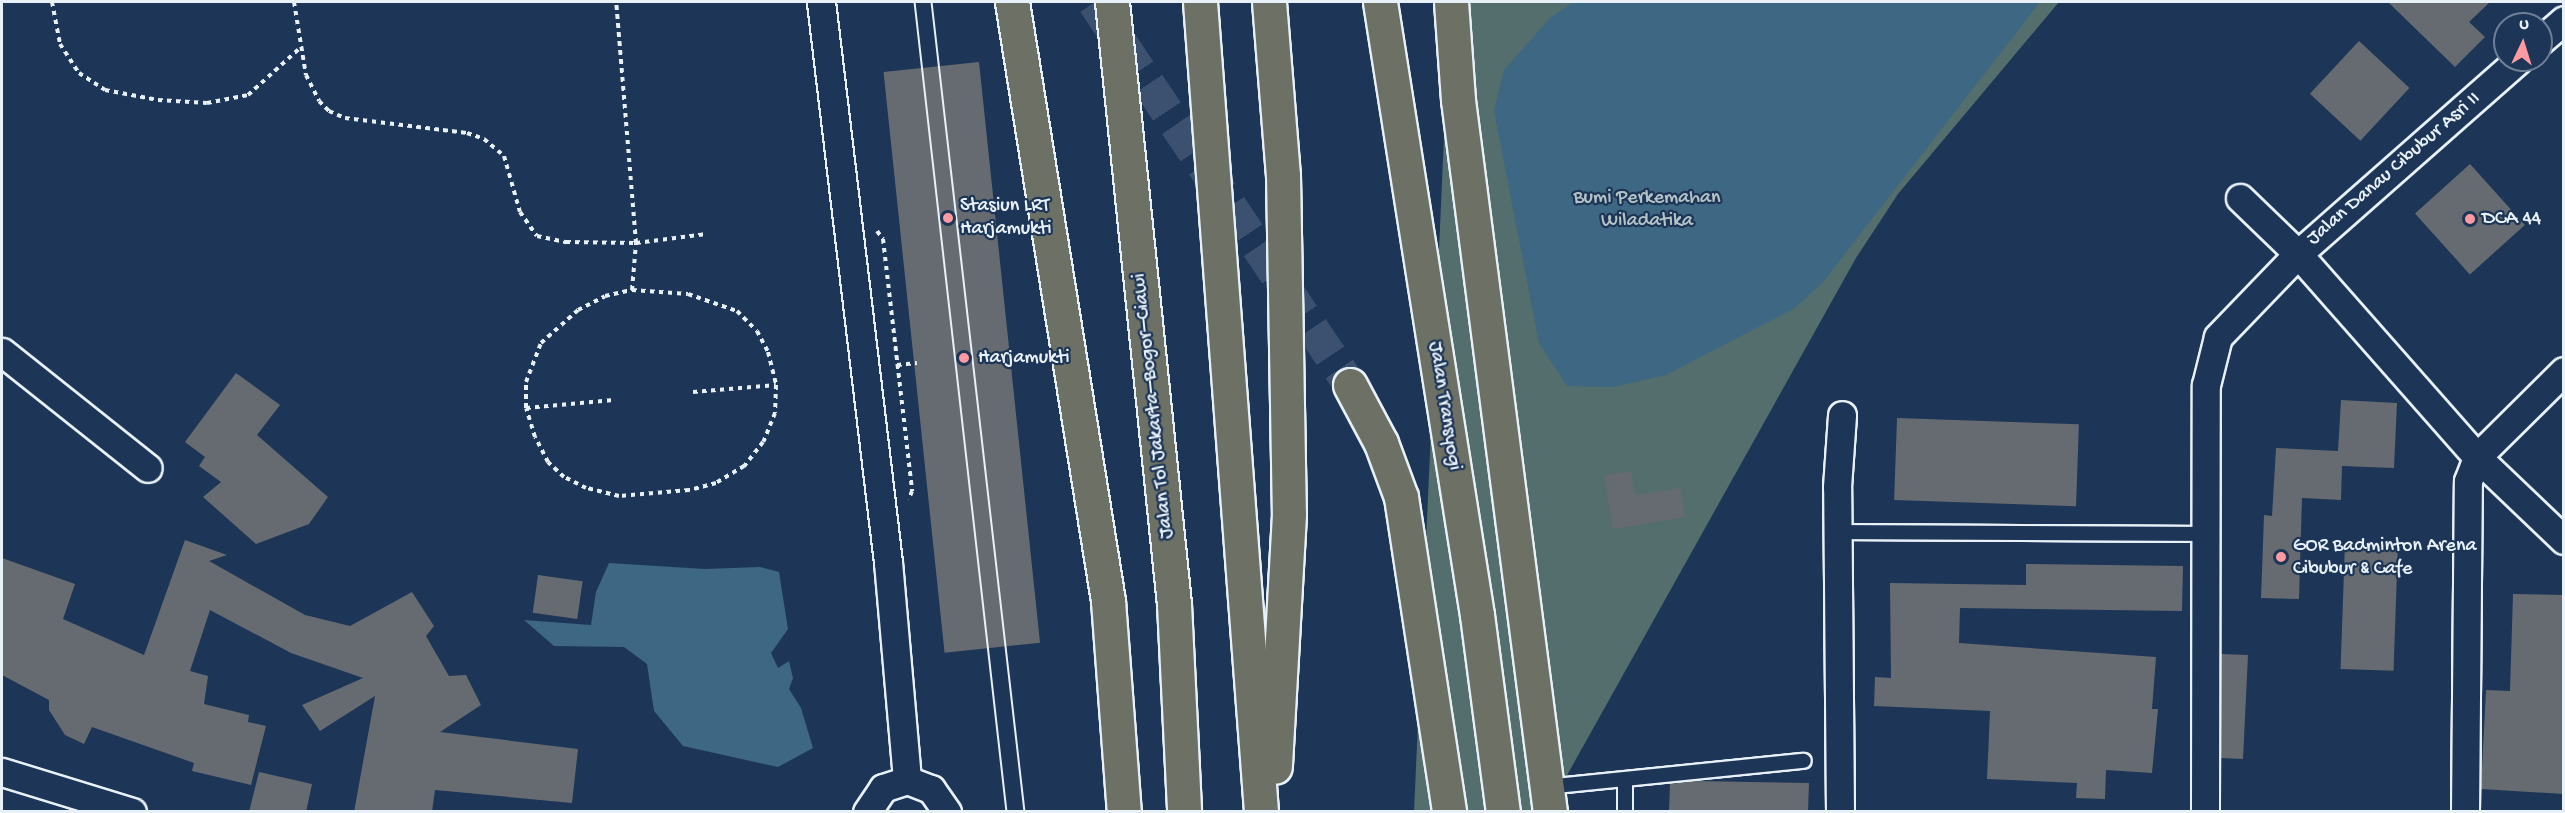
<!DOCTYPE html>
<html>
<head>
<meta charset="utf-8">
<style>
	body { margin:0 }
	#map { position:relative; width:2565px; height:813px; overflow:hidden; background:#1d3557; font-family:"Gochi Hand",sans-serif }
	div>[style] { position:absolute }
	.green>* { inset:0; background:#536e6c }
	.water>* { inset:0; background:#3d6783 }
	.building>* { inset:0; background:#666b71; transform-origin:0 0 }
	.motorway-tunnel>* { height:33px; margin-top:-16.5px; transform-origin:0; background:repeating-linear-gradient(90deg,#3b516f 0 33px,transparent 0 49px) }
	.path>* { height:4px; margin-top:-2px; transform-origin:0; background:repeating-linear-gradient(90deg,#e8f1f8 0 4.5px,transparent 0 9px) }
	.roads { filter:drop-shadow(2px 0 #e8f1f8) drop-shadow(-2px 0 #e8f1f8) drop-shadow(0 2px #e8f1f8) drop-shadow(0 -2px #e8f1f8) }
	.service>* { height:14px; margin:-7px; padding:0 7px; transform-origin:7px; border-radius:7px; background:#1d3557 }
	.minor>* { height:27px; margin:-13.5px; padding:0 13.5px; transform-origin:13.5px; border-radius:13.5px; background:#1d3557 }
	.trunk>* { height:33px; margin:-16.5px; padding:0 16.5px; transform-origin:16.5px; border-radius:16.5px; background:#6c7065 }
	.motorway>* { height:33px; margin:-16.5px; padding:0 16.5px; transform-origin:16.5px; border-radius:16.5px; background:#6c7065 }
	.tram>* { height:1.5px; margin:-0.75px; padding:0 0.75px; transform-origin:0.75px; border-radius:0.75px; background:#e8f1f8 }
	.dots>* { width:16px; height:16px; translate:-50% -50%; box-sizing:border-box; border:3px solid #1d3557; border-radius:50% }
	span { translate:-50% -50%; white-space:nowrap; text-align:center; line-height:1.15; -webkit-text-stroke:4.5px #1d3557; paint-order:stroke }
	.street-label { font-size:20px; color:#e8f1f8 }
	.park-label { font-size:20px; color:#b4c3c7 }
	.poi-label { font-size:20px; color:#e8f1f8 }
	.left { translate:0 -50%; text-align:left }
	.frame { position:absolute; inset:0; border:3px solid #e8f1f8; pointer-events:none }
	.north { position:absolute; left:2493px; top:12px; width:60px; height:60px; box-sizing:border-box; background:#1d3557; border:2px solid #6e8097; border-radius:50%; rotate:4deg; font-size:16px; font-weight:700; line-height:24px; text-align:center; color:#e8f1f8 }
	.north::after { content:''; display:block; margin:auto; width:21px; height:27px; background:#ff9aa2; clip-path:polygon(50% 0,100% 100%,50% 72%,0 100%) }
</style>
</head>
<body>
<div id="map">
	<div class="green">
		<i style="clip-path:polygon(1450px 2px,2059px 2px,1898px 194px,1856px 258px,1547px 811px,1414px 812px)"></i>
	</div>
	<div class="water">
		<i style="clip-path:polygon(1573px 2px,2040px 2px,1823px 282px,1795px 308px,1666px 375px,1613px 387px,1567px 386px,1539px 343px,1494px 111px,1504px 70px,1550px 18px)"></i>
		<i style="clip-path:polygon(609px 563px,705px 569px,760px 567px,779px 572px,788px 629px,771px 653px,778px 668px,789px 661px,793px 678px,789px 689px,801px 708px,813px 748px,778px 767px,683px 746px,654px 711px,647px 664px,624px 647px,554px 646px,524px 620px,591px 625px,596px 592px)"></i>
	</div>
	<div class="building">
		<i style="clip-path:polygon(2388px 2px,2490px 2px,2469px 22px,2485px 37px,2455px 67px)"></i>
		<i style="left:2359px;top:41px;width:69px;height:72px;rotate:43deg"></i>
		<i style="left:979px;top:62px;width:584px;height:96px;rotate:84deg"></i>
		<i style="left:2470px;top:164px;width:82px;height:74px;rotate:48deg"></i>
		<i style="clip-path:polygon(236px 373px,280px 405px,257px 435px,328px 497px,309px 524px,256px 544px,203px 497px,221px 482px,199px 466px,205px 457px,185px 442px)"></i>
		<i style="clip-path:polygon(2341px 400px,2397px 403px,2394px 468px,2342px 466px,2341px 500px,2302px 498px,2299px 599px,2261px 598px,2264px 515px,2272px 516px,2276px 448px,2338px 451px)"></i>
		<i style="left:1897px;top:418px;width:182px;height:82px;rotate:2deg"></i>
		<i style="clip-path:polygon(1631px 471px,1635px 495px,1680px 488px,1685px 517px,1613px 529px,1604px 475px)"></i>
		<i style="clip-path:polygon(185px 540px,227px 555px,209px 561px,305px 615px,350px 626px,412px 592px,434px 626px,426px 636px,449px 676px,466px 675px,481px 705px,440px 732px,578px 749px,572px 803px,435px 790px,432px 812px,354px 812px,375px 696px,320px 731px,302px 705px,363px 678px,291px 653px,210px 610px,190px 671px,208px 676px,204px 704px,249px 715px,248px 722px,266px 726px,251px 785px,192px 771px,194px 763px,92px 727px,84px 744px,65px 735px,49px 710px,49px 700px,2px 675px,2px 558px,75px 584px,63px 619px,144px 655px)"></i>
		<i style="left:2345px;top:542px;width:53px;height:127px;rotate:2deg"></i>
		<i style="clip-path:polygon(2026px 564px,2183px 566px,2182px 611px,1960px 608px,1959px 643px,2156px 657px,2152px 709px,2158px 709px,2152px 773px,2106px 770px,2105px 799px,2076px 798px,2077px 783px,1987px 779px,1990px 711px,1874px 706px,1875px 677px,1891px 678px,1890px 583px,2026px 585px)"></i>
		<i style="left:538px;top:575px;width:45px;height:38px;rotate:8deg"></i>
		<i style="clip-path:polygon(2513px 594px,2564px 595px,2564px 794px,2481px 789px,2486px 690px,2510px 691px)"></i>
		<i style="clip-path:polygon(2221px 654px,2248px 655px,2243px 759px,2221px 758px)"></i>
		<i style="clip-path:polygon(259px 772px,312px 784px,306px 812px,249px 812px)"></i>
		<i style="clip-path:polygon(1694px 781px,1809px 783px,1808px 812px,1669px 812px,1670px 784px)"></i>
	</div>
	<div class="motorway-tunnel">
		<i style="left:1094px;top:2px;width:461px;rotate:56.2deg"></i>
	</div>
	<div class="path">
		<i style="left:52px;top:2px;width:43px;rotate:79.2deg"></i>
		<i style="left:60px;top:44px;width:35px;rotate:57deg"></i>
		<i style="left:79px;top:73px;width:31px;rotate:33deg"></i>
		<i style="left:105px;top:90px;width:54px;rotate:10.7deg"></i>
		<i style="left:158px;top:100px;width:49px;rotate:3.5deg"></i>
		<i style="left:207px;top:103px;width:42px;rotate:-11deg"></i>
		<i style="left:248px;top:95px;width:70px;rotate:-42.1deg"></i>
		<i style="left:294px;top:2px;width:74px;rotate:80.7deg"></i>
		<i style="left:306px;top:75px;width:29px;rotate:63deg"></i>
		<i style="left:319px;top:101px;width:14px;rotate:45deg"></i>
		<i style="left:329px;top:111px;width:17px;rotate:24deg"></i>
		<i style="left:345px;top:118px;width:123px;rotate:7deg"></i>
		<i style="left:467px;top:133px;width:18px;rotate:19deg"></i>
		<i style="left:484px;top:139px;width:26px;rotate:40deg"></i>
		<i style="left:504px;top:156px;width:58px;rotate:74.1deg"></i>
		<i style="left:520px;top:212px;width:29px;rotate:55deg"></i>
		<i style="left:537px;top:236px;width:30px;rotate:12deg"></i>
		<i style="left:566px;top:242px;width:70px;rotate:0.8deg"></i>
		<i style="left:636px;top:243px;width:242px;rotate:-94.7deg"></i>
		<i style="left:877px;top:231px;width:10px;rotate:53deg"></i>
		<i style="left:883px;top:239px;width:254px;rotate:83.4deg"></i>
		<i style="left:912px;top:491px;width:9px;rotate:111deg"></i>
		<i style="left:632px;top:290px;width:56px;rotate:4.1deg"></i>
		<i style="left:688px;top:294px;width:52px;rotate:19.1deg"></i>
		<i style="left:737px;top:311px;width:28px;rotate:45deg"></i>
		<i style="left:757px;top:331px;width:24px;rotate:62deg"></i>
		<i style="left:768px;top:352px;width:34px;rotate:76deg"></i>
		<i style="left:776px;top:385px;width:28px;rotate:92deg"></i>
		<i style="left:775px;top:413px;width:31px;rotate:112deg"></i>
		<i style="left:763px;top:442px;width:31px;rotate:128deg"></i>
		<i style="left:744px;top:466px;width:33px;rotate:149deg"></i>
		<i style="left:716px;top:483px;width:28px;rotate:165deg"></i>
		<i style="left:689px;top:490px;width:70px;rotate:175.1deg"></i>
		<i style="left:619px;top:496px;width:34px;rotate:-166deg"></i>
		<i style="left:586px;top:488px;width:25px;rotate:-153deg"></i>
		<i style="left:564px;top:477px;width:22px;rotate:-137deg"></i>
		<i style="left:548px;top:462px;width:28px;rotate:-117deg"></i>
		<i style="left:535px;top:437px;width:30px;rotate:-107deg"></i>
		<i style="left:526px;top:408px;width:26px;rotate:-90deg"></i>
		<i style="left:526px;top:382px;width:42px;rotate:-69deg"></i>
		<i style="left:541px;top:343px;width:50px;rotate:-41.7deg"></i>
		<i style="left:578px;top:310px;width:30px;rotate:-27deg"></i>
		<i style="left:605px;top:296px;width:28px;rotate:-13deg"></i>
		<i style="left:632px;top:290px;width:47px;rotate:-85.1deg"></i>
		<i style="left:636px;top:243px;width:71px;rotate:-7.3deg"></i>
		<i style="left:897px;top:365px;width:20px;rotate:-6deg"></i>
		<i style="left:693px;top:392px;width:83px;rotate:-4.8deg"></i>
		<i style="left:526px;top:408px;width:88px;rotate:-5.2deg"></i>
	</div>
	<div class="roads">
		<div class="service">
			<i style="left:1838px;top:532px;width:368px;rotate:0.3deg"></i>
			<i style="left:1625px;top:779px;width:33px;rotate:90deg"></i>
			<i style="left:1546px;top:787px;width:259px;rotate:-5.8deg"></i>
		</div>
		<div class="minor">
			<i style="left:821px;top:2px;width:564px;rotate:83.18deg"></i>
			<i style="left:888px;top:562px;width:219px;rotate:85deg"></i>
			<i style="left:2541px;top:40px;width:30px;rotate:-41deg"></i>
			<i style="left:2240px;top:198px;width:81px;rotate:44deg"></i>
			<i style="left:2298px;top:254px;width:271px;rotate:48.6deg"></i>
			<i style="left:2477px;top:457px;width:120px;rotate:43.7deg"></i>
			<i style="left:2px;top:352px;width:186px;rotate:38.5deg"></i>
			<i style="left:2px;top:772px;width:136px;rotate:17.1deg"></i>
			<i style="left:867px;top:812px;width:29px;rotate:-56deg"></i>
			<i style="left:883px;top:788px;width:25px;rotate:-18deg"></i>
			<i style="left:907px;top:780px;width:26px;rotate:21deg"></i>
			<i style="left:931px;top:789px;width:28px;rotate:55deg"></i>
			<i style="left:1840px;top:812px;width:325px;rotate:-90.5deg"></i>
			<i style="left:1837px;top:487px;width:72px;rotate:-86deg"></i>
			<i style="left:2205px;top:812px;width:427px;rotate:-89.9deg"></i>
			<i style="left:2206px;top:385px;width:49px;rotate:-76deg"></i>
			<i style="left:2218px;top:337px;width:115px;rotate:-46.1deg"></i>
			<i style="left:2298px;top:254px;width:293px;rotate:-41.4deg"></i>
			<i style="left:2465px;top:812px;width:331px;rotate:-89.5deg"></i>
			<i style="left:2468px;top:481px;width:26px;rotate:-69deg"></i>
			<i style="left:2477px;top:457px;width:122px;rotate:-44.7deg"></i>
		</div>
		<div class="trunk">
			<i style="left:1380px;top:2px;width:621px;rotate:81.01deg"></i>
			<i style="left:1477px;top:615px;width:199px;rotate:82.5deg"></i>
			<i style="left:1451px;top:2px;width:98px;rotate:85.9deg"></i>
			<i style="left:1458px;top:100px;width:718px;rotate:82.64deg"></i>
		</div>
		<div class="motorway">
			<i style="left:1012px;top:2px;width:607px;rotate:80.89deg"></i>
			<i style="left:1108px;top:601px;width:212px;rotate:85.7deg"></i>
			<i style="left:1112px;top:2px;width:605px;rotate:84.12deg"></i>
			<i style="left:1174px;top:604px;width:208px;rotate:87.2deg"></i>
			<i style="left:1200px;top:2px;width:812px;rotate:85.69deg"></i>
			<i style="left:1269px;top:2px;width:174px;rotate:85.4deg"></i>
			<i style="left:1283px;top:175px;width:339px;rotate:89deg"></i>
			<i style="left:1289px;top:514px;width:253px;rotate:93.2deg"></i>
			<i style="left:1350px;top:385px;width:66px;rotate:61.9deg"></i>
			<i style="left:1381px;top:443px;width:58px;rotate:69.7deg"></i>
			<i style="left:1401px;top:497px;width:319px;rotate:81.3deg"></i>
		</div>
	</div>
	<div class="tram">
		<i style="left:915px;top:2px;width:815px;rotate:83.52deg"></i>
		<i style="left:932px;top:2px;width:815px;rotate:83.45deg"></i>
	</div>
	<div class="dots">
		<i style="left:948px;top:218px;background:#ff9aa2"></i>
		<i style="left:2470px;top:219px;background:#ff9aa2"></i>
		<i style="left:964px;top:358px;background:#ff9aa2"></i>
		<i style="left:2281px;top:557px;background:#ff9aa2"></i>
	</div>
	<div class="street-label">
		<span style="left:2394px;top:169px;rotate:-41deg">Jalan Danau Cibubur Asri II</span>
		<span style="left:1154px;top:406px;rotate:-96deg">Jalan Tol Jakarta–Bogor–Ciawi</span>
		<span style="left:1444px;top:406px;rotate:81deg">Jalan Transyogi</span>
	</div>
	<div class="park-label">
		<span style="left:1647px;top:210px">Bumi Perkemahan<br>Wiladatika</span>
	</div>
	<div class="poi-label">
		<span class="left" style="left:960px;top:218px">Stasiun LRT<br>Harjamukti</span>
		<span class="left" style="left:2482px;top:219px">DCA 44</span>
		<span class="left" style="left:978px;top:358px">Harjamukti</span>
		<span class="left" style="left:2293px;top:558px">GOR Badminton Arena<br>Cibubur &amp; Cafe</span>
	</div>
	<div class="frame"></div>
	<div class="north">U</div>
</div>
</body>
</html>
